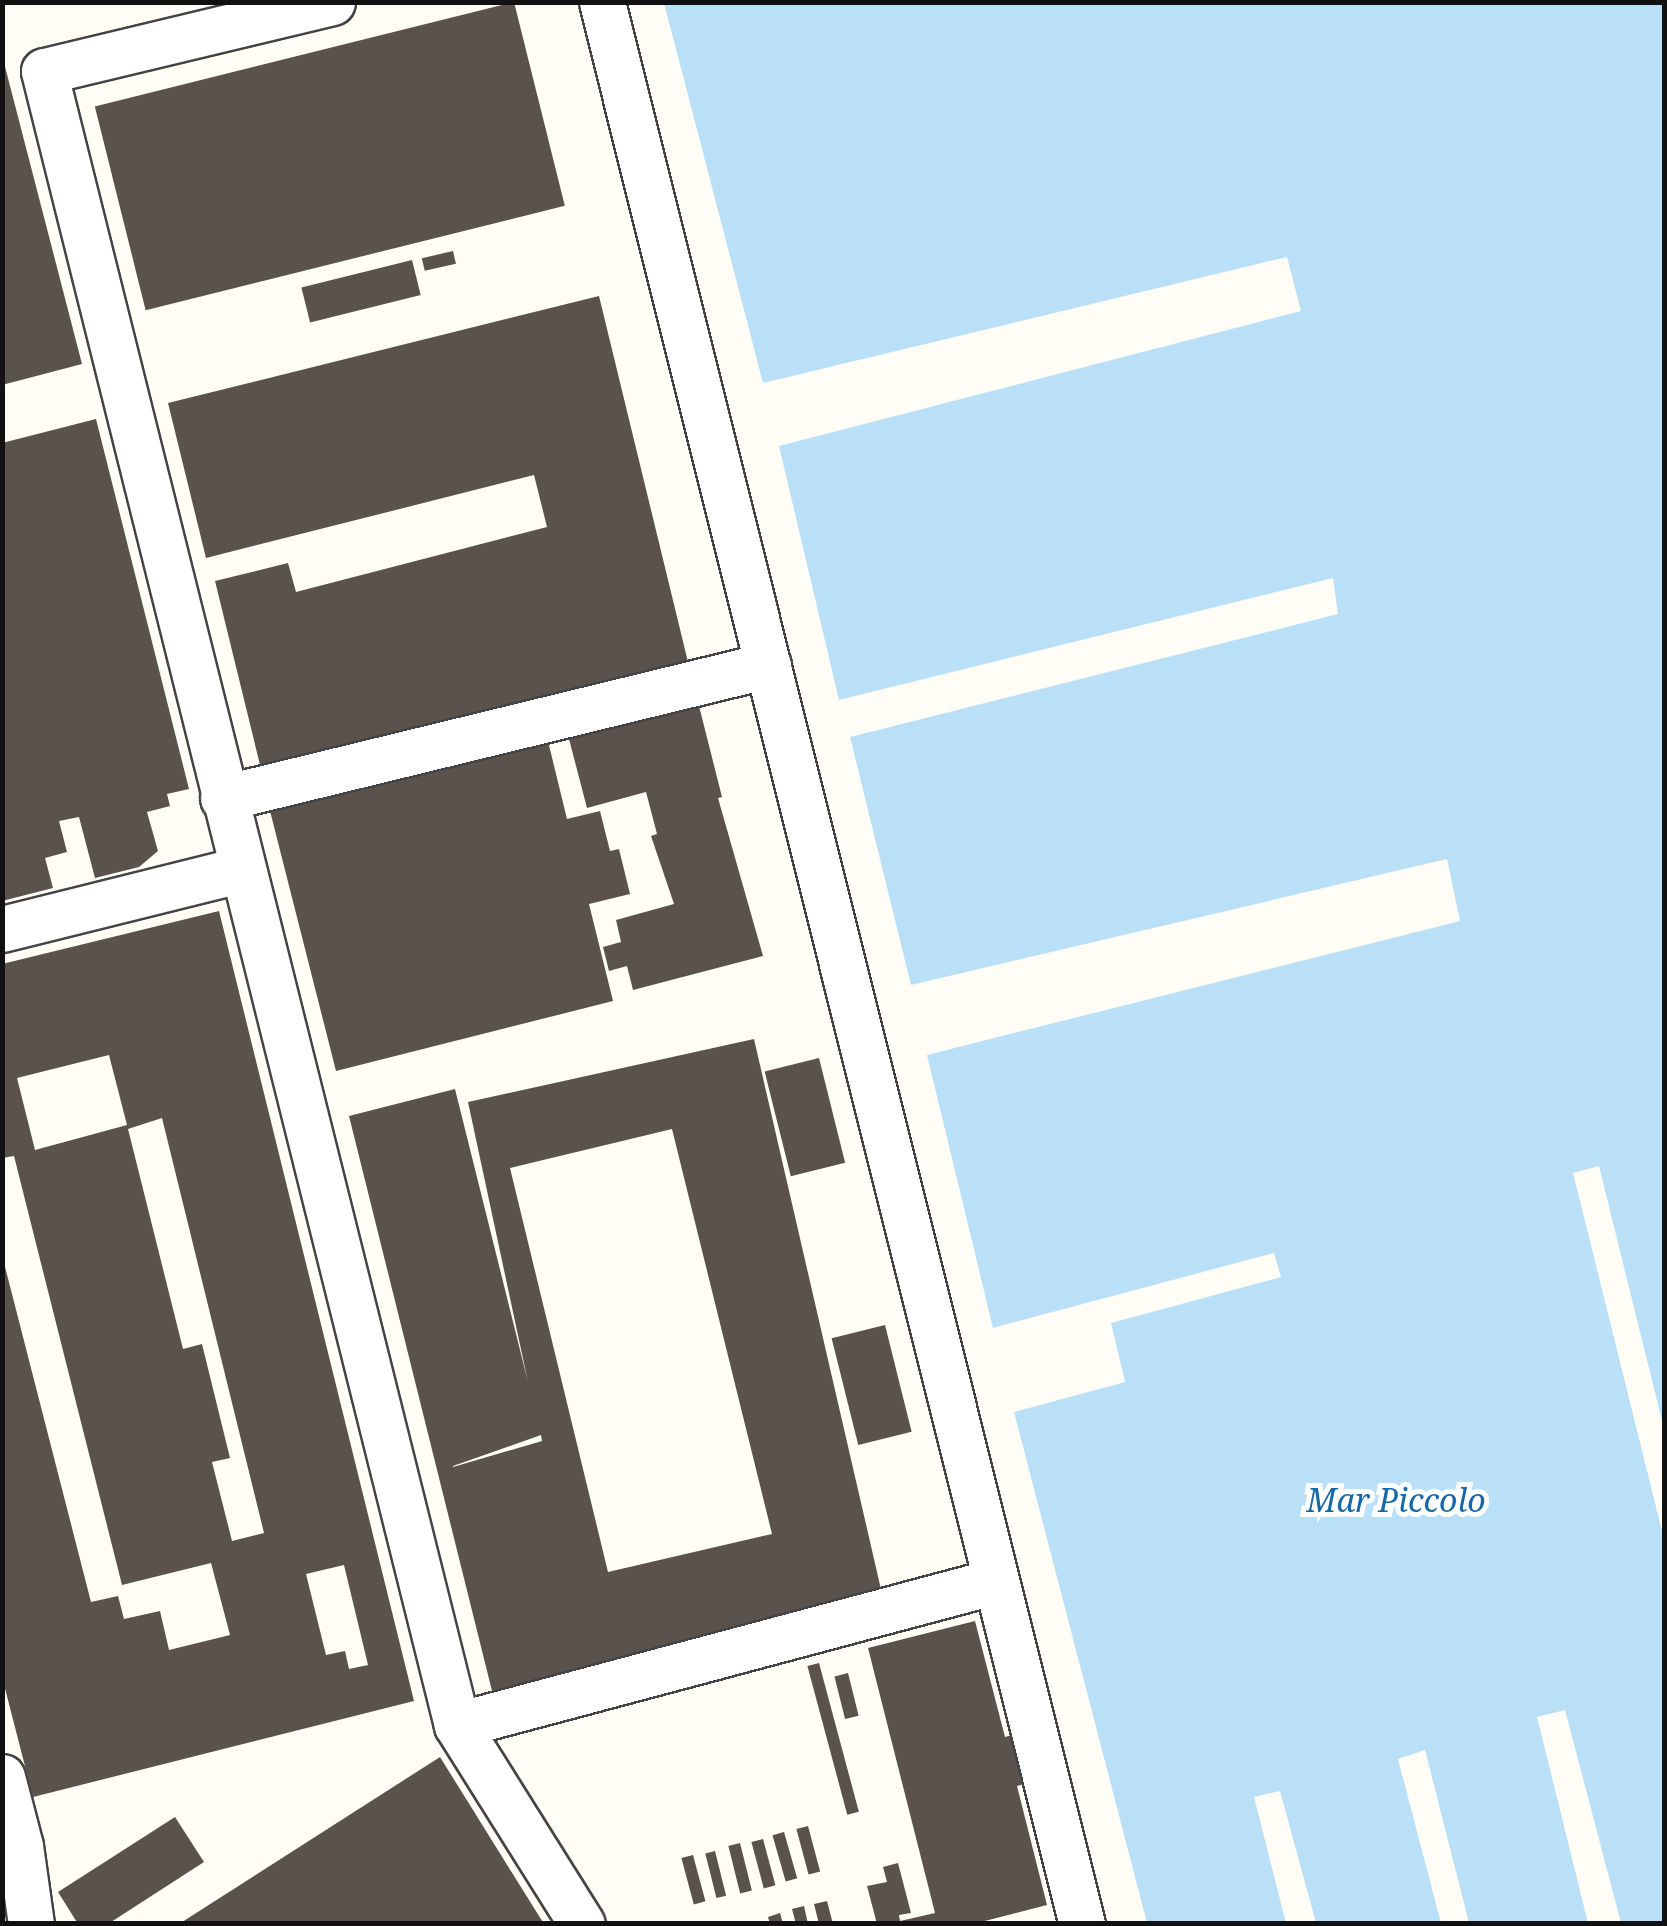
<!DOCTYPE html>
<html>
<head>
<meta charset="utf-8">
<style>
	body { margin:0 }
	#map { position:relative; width:1667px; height:1926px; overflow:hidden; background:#fffdf5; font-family:"Noto Serif",serif }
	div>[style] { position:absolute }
	.water>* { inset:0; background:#b9e0f7 }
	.building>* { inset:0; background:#5a524d; transform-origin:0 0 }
	.roads { filter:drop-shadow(2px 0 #444) drop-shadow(-2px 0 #444) drop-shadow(0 2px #444) drop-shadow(0 -2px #444) }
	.minor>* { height:45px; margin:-22.5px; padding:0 22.5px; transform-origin:22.5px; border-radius:22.5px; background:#fff }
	span { translate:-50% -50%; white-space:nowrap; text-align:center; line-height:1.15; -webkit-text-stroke:10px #fff; paint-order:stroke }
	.water-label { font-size:32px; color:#1768a6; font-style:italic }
	.frame { position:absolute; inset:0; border:5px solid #111; pointer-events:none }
</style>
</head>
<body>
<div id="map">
	<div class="water">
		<i style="clip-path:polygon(664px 3px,1664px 3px,1664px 1429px,1599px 1166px,1573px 1173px,1664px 1539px,1664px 1923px,1621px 1923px,1565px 1710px,1537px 1717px,1588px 1923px,1469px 1923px,1425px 1750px,1398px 1759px,1441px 1923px,1316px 1923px,1280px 1791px,1254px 1797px,1286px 1923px,1147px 1923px,1014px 1412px,1125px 1382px,1111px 1323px,1281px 1277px,1274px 1253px,993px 1328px,927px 1055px,1460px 921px,1447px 859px,911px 985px,850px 737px,1338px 614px,1333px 578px,839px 700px,779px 446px,1301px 311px,1287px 257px,763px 383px)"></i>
	</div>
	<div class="building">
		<i style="left:514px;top:2px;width:210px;height:432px;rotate:76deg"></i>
		<i style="clip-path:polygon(2px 55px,82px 364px,2px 385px)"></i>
		<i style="left:453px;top:251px;width:13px;height:32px;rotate:77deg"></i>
		<i style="left:412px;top:260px;width:36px;height:114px;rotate:76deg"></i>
		<i style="clip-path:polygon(599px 296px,688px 662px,261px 769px,215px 581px,288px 563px,296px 592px,547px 527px,534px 475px,206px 558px,168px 403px)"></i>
		<i style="clip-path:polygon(96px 419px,189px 789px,167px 794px,170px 806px,147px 812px,158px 851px,139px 867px,95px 878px,79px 817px,59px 821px,67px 852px,45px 858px,53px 888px,2px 901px,2px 443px)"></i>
		<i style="clip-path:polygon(699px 706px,722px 797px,718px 798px,763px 956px,633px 990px,627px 966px,609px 971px,603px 947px,621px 942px,616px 920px,674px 904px,651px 836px,657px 834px,646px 792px,587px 808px,569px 739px)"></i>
		<i style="clip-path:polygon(547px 737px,567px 819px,600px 811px,610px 851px,619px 849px,630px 894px,589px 904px,613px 1001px,336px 1071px,269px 807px)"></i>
		<i style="clip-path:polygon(evenodd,219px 911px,414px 1701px,33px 1797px,2px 1677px,2px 1255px,91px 1602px,118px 1596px,124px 1619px,160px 1611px,169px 1650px,230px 1635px,211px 1563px,122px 1585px,14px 1156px,2px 1158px,2px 964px,219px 911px,109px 1055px,127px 1125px,35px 1150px,17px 1078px,109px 1055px,219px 911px,162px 1118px,264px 1533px,232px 1541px,212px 1462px,230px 1458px,202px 1344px,183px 1349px,128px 1129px,162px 1118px,219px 911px,344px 1565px,368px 1665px,349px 1669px,345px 1651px,326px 1655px,306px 1574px,344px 1565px)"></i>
		<i style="clip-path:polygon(evenodd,754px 1039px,883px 1598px,493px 1695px,349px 1116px,455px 1089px,528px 1382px,468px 1102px,754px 1039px,672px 1129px,772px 1534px,608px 1572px,510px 1168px,672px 1129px,754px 1039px,541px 1435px,542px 1441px,453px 1467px,453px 1466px,541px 1435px)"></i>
		<i style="left:819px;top:1058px;width:108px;height:56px;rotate:76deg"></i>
		<i style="left:885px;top:1325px;width:110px;height:55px;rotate:76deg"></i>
		<i style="clip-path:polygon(975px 1621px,1005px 1737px,1026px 1731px,1039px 1780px,1017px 1786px,1047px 1905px,973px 1924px,877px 1924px,867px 1886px,887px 1882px,883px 1867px,898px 1863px,911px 1913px,899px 1915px,900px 1921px,935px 1913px,868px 1648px)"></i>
		<i style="left:819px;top:1663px;width:154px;height:12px;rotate:75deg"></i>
		<i style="left:848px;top:1673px;width:44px;height:14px;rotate:76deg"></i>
		<i style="clip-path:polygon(440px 1757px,544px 1924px,179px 1924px)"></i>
		<i style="clip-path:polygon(175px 1817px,204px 1862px,108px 1924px,78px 1924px,58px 1892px)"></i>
		<i style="left:808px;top:1826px;width:47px;height:12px;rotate:75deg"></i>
		<i style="left:784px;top:1832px;width:48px;height:12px;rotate:74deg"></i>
		<i style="left:763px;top:1839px;width:48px;height:12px;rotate:75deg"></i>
		<i style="left:740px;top:1843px;width:49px;height:12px;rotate:76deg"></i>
		<i style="left:715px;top:1851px;width:46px;height:10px;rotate:76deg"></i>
		<i style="left:693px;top:1855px;width:48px;height:12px;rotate:75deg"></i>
		<i style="clip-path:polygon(827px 1901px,833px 1924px,819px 1924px,814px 1904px)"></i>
		<i style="clip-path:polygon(804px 1906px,808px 1924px,796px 1924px,792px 1909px)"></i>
		<i style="clip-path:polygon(780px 1913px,783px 1924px,770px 1924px,768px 1917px)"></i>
	</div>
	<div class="roads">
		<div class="minor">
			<i style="left:332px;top:2px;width:296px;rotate:166.5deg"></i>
			<i style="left:44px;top:71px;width:1705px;rotate:75.98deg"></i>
			<i style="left:457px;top:1725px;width:235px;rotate:57.9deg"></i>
			<i style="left:602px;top:2px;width:1981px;rotate:75.98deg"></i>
			<i style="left:223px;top:798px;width:561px;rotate:-13.71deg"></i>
			<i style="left:2px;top:929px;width:247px;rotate:-14deg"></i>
			<i style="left:457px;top:1725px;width:558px;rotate:-14.96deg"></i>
			<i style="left:2px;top:1777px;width:71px;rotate:75.4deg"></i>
			<i style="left:20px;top:1846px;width:79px;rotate:82deg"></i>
		</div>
	</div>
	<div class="water-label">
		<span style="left:1396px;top:1500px">Mar Piccolo</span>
	</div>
	<div class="frame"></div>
</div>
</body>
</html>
